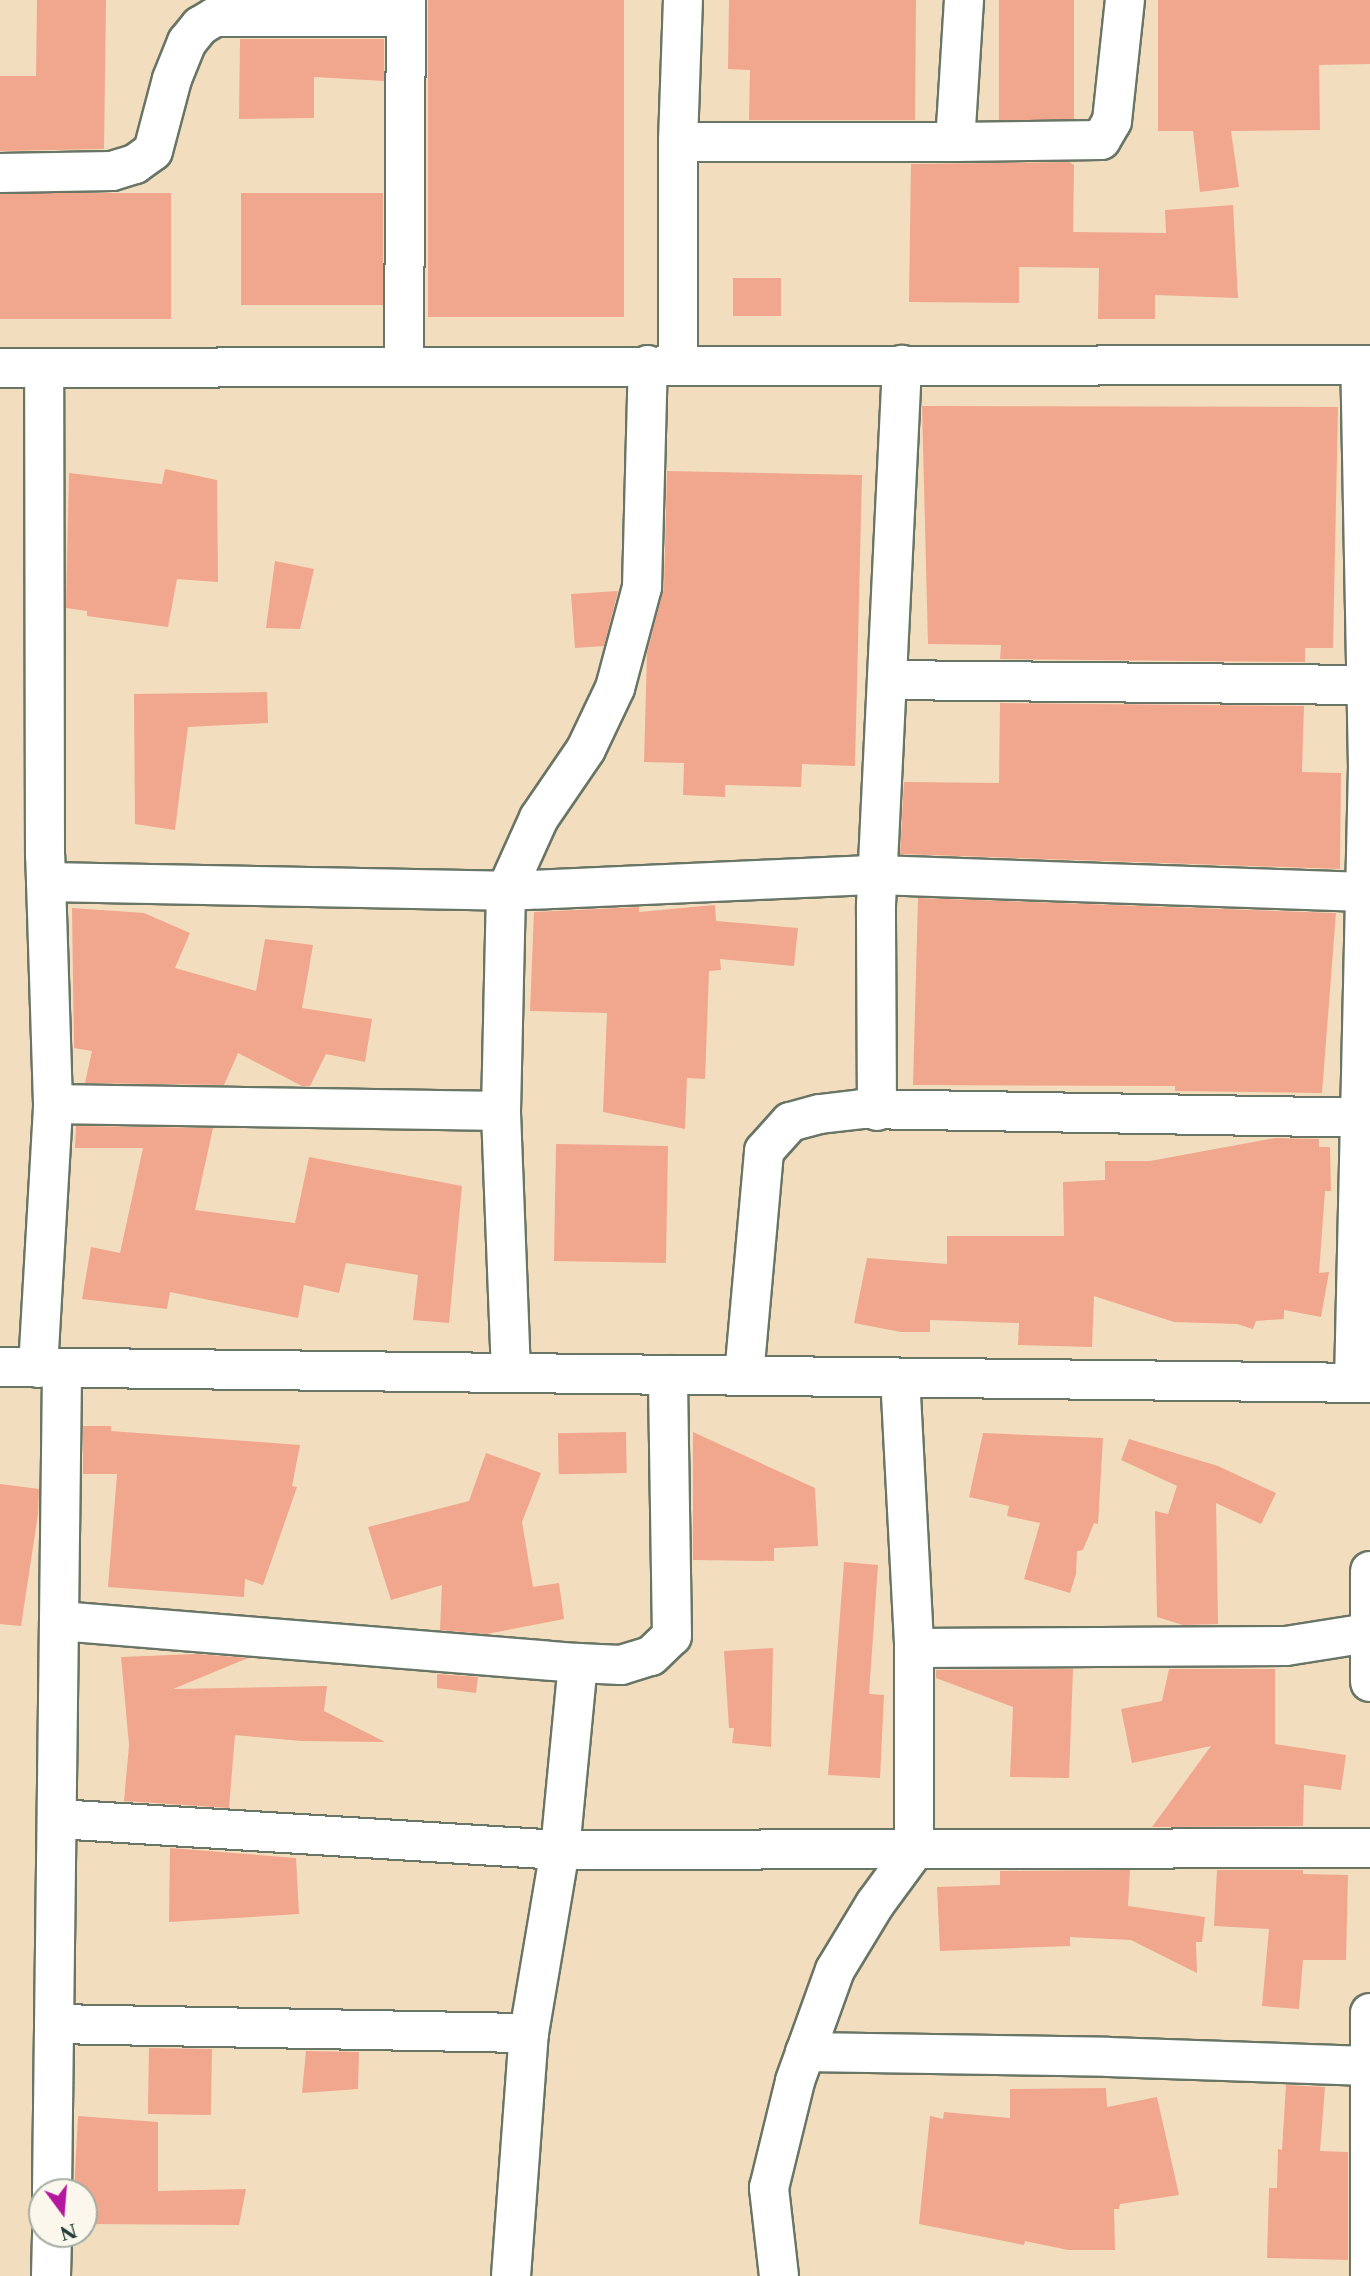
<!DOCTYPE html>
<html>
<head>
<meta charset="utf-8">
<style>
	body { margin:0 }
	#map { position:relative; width:1370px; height:2276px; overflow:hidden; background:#f3ddbf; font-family:"Libre Caslon Text",serif }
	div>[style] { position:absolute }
	.building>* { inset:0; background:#f1a78d; transform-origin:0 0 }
	.roads { filter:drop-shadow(2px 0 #697565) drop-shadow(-2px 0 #697565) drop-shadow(0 2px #697565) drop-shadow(0 -2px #697565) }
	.street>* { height:38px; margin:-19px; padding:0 19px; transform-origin:19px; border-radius:19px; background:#fff }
	.secondary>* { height:38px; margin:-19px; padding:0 19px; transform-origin:19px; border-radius:19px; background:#fff }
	span { translate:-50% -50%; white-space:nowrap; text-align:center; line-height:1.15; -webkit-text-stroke:5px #fbf7ec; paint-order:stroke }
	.north { position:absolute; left:28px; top:2178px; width:70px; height:70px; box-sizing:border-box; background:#fbf7ec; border:2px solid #a3ada2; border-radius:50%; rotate:164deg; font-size:19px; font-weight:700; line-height:28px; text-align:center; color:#1f3d34 }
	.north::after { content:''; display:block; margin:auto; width:24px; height:32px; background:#b5179e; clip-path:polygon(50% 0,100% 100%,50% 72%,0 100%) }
</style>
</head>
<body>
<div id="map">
	<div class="building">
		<i style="clip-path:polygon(37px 0,106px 0,104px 149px,0 151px,0 76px,36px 76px)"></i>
		<i style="left:428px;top:0;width:196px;height:317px"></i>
		<i style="clip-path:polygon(729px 0,916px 0,915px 120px,749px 120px,750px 70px,728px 69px)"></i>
		<i style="left:999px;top:0;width:75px;height:120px"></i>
		<i style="clip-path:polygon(1158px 0,1370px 0,1370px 64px,1319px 65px,1320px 130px,1231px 131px,1239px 187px,1200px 192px,1193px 131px,1158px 131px)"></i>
		<i style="clip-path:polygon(240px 39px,384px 39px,384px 81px,314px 77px,314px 118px,239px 119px)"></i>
		<i style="clip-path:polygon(1069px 162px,1074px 165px,1073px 232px,1166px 233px,1165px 210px,1233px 205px,1238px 298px,1155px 295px,1155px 319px,1098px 319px,1099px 268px,1019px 267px,1019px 303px,909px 302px,911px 164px)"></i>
		<i style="left:171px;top:193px;width:126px;height:171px;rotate:90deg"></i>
		<i style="left:241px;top:193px;width:142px;height:112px"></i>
		<i style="left:733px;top:278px;width:48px;height:38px"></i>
		<i style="clip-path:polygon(922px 406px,1338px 407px,1333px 648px,1305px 648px,1305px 662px,1000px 659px,1001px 645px,928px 644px)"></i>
		<i style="clip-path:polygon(165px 469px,217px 480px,218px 582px,177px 579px,168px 627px,87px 616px,87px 611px,66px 608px,69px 473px,162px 484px)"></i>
		<i style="clip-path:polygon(667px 471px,862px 475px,855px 766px,802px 764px,801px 787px,725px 785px,725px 797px,683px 795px,684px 763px,644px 762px,647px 653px,664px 588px)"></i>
		<i style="clip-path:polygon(275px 561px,314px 569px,300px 629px,266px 628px)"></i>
		<i style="clip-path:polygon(618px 591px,604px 646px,575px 648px,571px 594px)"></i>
		<i style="clip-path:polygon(267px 692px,268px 723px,188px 727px,175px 830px,135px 824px,134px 694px)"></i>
		<i style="clip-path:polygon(1000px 703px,1304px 706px,1302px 772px,1341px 773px,1340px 869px,900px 854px,904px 782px,999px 783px)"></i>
		<i style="clip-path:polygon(918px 898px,1336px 913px,1322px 1093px,1175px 1091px,1175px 1086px,913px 1085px)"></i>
		<i style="clip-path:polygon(715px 905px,716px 921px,798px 928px,794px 966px,720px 959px,721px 970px,709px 971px,705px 1079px,687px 1078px,685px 1129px,603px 1112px,607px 1013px,530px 1011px,534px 912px,639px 907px,639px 912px)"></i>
		<i style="clip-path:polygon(72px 908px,144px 913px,190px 933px,175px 968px,256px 991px,265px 939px,313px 945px,302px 1008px,372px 1019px,365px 1062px,326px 1054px,310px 1086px,302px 1086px,238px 1053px,224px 1085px,85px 1083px,92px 1051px,74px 1048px)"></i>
		<i style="clip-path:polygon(76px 1126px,213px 1128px,195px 1210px,295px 1223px,309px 1157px,462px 1186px,449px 1323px,413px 1320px,418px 1275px,346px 1263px,339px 1293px,304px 1285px,298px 1318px,170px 1292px,167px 1309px,82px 1299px,91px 1247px,120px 1253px,143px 1148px,75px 1148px)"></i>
		<i style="clip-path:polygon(1275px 1138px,1319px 1139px,1319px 1147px,1330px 1147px,1331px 1191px,1325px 1191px,1319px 1273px,1329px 1272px,1321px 1317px,1284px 1310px,1284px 1319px,1256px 1321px,1253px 1329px,1237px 1324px,1174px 1322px,1094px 1296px,1092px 1347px,1018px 1345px,1019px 1323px,930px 1320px,930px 1332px,901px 1332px,854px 1323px,867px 1258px,947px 1264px,947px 1236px,1064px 1236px,1063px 1182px,1105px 1180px,1105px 1161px,1150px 1161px)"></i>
		<i style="left:556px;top:1144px;width:112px;height:117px;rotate:1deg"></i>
		<i style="clip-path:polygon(83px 1426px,111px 1426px,111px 1431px,300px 1445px,292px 1486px,297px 1487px,263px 1585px,245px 1579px,244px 1597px,108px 1587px,117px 1474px,83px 1474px)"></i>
		<i style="left:626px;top:1432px;width:41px;height:68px;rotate:89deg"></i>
		<i style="clip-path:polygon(693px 1432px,815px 1488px,818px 1546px,774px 1548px,774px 1561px,693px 1560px)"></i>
		<i style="clip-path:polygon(983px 1433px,1103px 1438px,1098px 1524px,1094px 1523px,1083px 1550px,1077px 1551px,1076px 1574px,1070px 1593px,1024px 1579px,1040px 1523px,1007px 1516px,1009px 1506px,969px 1497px)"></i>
		<i style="clip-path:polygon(1129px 1439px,1218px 1466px,1276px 1493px,1261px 1524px,1216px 1503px,1218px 1624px,1183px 1625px,1157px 1617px,1155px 1511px,1168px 1514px,1177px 1486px,1121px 1460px)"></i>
		<i style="clip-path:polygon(486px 1453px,541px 1473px,522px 1522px,533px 1587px,559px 1583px,564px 1619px,486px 1634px,440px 1630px,442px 1585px,391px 1600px,368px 1527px,469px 1501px)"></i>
		<i style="clip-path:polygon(0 1484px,39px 1489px,38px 1514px,21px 1626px,0 1624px)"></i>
		<i style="clip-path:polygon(844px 1562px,878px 1565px,869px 1694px,884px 1695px,880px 1778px,828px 1775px)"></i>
		<i style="clip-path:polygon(773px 1648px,771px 1747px,732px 1743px,734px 1728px,729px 1728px,724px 1651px)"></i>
		<i style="clip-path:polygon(197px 1654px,248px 1658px,173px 1689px,327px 1686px,324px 1711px,385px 1742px,302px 1741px,235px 1735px,229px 1808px,124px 1801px,129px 1745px,121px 1657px)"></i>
		<i style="clip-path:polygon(1073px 1669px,1069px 1778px,1010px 1777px,1013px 1707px,936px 1678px,936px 1670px)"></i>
		<i style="clip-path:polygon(1169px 1669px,1275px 1669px,1275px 1744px,1346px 1755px,1341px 1790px,1304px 1785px,1303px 1826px,1152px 1827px,1211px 1746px,1132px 1763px,1121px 1709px,1162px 1701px)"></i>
		<i style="clip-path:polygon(437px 1674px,478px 1677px,476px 1693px,437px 1688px)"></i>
		<i style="clip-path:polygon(170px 1848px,296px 1858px,299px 1914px,169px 1922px)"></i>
		<i style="clip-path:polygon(1130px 1870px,1128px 1906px,1205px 1917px,1202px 1942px,1196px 1942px,1197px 1973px,1131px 1940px,1070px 1937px,1070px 1946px,940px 1951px,937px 1887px,1000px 1885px,1000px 1871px)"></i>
		<i style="clip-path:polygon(1217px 1870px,1303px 1870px,1303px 1874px,1348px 1875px,1346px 1960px,1303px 1960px,1299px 2009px,1262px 2006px,1269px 1929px,1214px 1926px)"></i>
		<i style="left:149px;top:2048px;width:63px;height:66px;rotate:1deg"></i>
		<i style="clip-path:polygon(306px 2051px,359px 2052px,358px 2089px,302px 2093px)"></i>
		<i style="clip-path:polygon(1286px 2085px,1325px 2087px,1320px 2151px,1348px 2152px,1348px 2260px,1267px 2258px,1269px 2188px,1277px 2188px,1278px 2149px,1282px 2150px)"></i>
		<i style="clip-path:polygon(1106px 2088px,1107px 2107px,1157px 2097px,1179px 2195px,1120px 2204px,1119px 2209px,1114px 2209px,1115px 2250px,1068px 2250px,1025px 2241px,1024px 2245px,919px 2224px,930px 2116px,943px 2119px,944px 2112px,1010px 2118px,1010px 2089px)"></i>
		<i style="clip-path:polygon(78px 2116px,158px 2122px,158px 2191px,246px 2189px,239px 2225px,84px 2224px,84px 2192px,74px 2192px)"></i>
	</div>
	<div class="roads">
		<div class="street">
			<i style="left:964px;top:0;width:142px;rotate:93.6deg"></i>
			<i style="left:955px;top:142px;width:146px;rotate:-0.8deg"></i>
			<i style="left:1101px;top:140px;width:22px;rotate:-60deg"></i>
			<i style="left:1112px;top:121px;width:122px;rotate:-83.9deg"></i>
			<i style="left:678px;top:142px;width:277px"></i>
			<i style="left:0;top:173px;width:112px;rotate:-1deg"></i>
			<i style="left:112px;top:171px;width:24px;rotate:-17deg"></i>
			<i style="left:135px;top:164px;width:22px;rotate:-36deg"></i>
			<i style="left:153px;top:151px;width:74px;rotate:-75.2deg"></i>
			<i style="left:172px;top:79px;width:40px;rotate:-68deg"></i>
			<i style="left:187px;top:42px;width:21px;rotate:-51deg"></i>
			<i style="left:200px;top:26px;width:17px;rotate:-31deg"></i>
			<i style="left:215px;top:17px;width:190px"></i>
			<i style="left:678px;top:364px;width:222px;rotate:-90deg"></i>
			<i style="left:678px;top:142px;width:142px;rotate:-88deg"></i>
			<i style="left:404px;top:365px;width:365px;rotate:-89.7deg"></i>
			<i style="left:887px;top:680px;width:479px;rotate:0.6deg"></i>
			<i style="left:46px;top:882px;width:460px;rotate:1.1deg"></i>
			<i style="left:506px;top:891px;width:371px;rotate:-2.5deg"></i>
			<i style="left:877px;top:875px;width:488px;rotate:2deg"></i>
			<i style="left:53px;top:1104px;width:448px;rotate:0.9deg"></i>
			<i style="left:877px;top:1111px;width:206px;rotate:-90.3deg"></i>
			<i style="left:876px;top:905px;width:541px;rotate:-87.24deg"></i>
			<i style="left:0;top:1367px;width:1370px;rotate:0.67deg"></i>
			<i style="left:38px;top:1368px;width:264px;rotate:-86.7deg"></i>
			<i style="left:53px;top:1104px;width:248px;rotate:-91.8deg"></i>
			<i style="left:45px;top:856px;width:488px;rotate:-90.1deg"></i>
			<i style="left:511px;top:1373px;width:262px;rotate:-92.2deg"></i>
			<i style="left:501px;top:1111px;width:220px;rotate:-88.7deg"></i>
			<i style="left:506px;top:891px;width:80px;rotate:-65.7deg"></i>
			<i style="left:539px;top:818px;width:83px;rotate:-55.7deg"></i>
			<i style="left:586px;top:749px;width:68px;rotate:-64.6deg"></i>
			<i style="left:615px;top:688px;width:105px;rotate:-75deg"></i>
			<i style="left:642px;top:587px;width:222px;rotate:-88.5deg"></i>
			<i style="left:744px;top:1376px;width:226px;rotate:-84.9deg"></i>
			<i style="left:764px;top:1151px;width:39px;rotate:-48deg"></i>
			<i style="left:790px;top:1122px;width:31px;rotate:-15deg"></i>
			<i style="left:820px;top:1114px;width:42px;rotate:-6.8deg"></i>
			<i style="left:862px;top:1109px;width:498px;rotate:1deg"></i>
			<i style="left:1354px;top:1383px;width:616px;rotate:-88.7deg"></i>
			<i style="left:1368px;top:767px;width:402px;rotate:-91.1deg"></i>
			<i style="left:1370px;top:1571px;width:111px;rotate:90deg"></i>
			<i style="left:60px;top:1621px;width:520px;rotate:4.64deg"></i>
			<i style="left:578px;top:1663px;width:43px;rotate:2.7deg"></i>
			<i style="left:621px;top:1665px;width:31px;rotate:-17deg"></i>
			<i style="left:651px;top:1656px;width:29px;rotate:-44deg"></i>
			<i style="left:672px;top:1636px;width:261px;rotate:-90.9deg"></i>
			<i style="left:914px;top:1648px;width:372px;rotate:-0.3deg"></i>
			<i style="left:1286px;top:1646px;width:83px;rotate:-9deg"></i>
			<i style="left:57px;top:1819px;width:504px;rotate:3.53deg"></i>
			<i style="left:560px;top:1850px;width:810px;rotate:-0.14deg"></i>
			<i style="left:54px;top:2024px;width:475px;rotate:1.1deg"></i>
			<i style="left:805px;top:2052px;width:303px;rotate:0.9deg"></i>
			<i style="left:1108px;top:2057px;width:260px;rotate:2deg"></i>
			<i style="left:52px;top:2192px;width:823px;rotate:-89.3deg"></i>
			<i style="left:51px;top:2276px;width:42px;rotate:-88.6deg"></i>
			<i style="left:511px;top:2276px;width:244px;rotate:-85.8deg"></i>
			<i style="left:529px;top:2033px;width:186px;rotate:-80.4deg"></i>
			<i style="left:560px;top:1850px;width:188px;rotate:-84.5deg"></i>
			<i style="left:779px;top:2276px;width:89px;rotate:-96.5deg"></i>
			<i style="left:769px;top:2188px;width:110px;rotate:-76.3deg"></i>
			<i style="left:795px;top:2081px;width:118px;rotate:-70.2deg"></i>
			<i style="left:835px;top:1970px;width:77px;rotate:-58.8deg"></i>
			<i style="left:875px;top:1904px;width:66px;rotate:-53.7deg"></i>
			<i style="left:914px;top:1851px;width:208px;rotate:-90deg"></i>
			<i style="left:914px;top:1643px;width:265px;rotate:-93deg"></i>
			<i style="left:1370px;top:2276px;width:263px;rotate:-90deg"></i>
		</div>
		<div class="secondary">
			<i style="left:0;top:368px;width:1370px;rotate:-0.13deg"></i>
		</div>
	</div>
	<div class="north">N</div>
</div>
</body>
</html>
